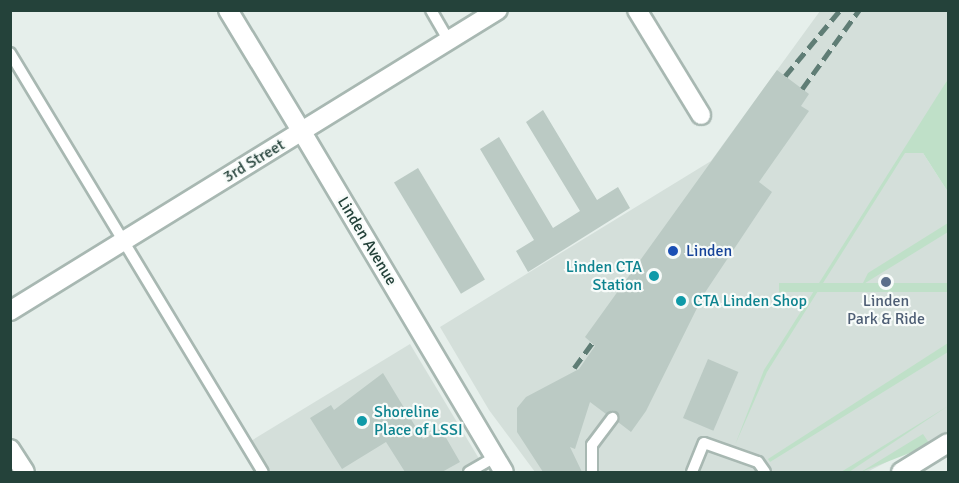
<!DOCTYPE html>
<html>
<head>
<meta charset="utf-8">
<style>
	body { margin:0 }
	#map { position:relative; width:959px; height:483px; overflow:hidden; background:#e6efeb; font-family:Signika,sans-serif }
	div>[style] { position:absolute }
	.built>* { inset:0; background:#d4dfda }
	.green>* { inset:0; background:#bfe0c8; transform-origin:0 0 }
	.building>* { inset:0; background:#bbcac4; transform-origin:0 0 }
	.roads { filter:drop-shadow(2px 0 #a8b8b2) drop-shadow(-2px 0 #a8b8b2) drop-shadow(0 2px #a8b8b2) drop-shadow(0 -2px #a8b8b2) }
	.lane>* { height:10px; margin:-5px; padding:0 5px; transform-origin:5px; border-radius:5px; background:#fff }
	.street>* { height:18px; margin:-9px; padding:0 9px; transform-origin:9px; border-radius:9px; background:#fff }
	.secondary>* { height:18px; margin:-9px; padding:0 9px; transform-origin:9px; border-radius:9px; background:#fff }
	.rail>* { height:4.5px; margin-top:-2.25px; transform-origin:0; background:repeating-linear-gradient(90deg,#5f7d75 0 12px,transparent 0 18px) }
	.dots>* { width:16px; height:16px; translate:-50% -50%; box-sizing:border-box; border:3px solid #f7fbf9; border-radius:50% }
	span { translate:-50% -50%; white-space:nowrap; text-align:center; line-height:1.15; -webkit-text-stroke:4.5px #f7fbf9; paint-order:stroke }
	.street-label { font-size:16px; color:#24423a }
	.transit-label { font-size:16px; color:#164399 }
	.left { translate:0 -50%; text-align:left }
	.culture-label { font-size:16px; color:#0d838f }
	.right { translate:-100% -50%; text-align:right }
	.service-label { font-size:16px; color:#4e5e75 }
	.frame { position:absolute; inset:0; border:12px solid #24423a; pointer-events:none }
</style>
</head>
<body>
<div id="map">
	<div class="built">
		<i style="clip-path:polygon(820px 11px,948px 11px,948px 79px,905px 152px,923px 153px,948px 192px,948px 431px,867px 472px,535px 472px,489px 410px,440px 327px,711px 161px)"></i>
		<i style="clip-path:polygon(410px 344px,487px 472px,263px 472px,246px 444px)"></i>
	</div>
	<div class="green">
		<i style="clip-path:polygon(948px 79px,948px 192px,923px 153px,905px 153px,767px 372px,735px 445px,764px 370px)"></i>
		<i style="clip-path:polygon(948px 223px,948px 232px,862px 285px,868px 273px)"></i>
		<i style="left:948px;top:283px;width:9px;height:169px;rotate:90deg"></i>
		<i style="clip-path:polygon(948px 343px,948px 352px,770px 462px,768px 459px)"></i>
		<i style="clip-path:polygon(948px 406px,849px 472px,841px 472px)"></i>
		<i style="clip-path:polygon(923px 434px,929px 443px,920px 449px,861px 472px)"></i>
	</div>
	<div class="building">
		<i style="clip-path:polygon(777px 70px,809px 94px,801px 106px,809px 111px,759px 182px,772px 192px,704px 294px,646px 411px,631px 432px,618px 422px,616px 412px,606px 414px,590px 402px,575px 449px,570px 447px,582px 472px,543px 472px,517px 432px,517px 408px,526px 397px,579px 369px,595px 346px,585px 337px)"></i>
		<i style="clip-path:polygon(543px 110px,597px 200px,618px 187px,630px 208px,528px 272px,516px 251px,534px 240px,480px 149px,499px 137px,553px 228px,580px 211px,526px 122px)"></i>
		<i style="left:418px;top:168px;width:130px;height:28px;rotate:59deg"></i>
		<i style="left:708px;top:359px;width:33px;height:64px;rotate:23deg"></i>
		<i style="clip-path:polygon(383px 373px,423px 439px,441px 429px,460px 462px,442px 472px,405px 472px,386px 442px,342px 469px,310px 418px,331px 405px,334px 410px)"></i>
	</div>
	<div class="roads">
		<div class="lane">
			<i style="left:431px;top:10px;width:36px;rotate:60deg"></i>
			<i style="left:10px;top:53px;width:489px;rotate:58.9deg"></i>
			<i style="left:469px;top:472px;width:30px;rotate:-30deg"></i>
			<i style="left:592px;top:472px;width:27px;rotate:-90deg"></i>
			<i style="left:592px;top:445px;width:34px;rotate:-53deg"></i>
			<i style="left:692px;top:472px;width:31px;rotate:-68deg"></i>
			<i style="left:704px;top:443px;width:57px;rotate:19.4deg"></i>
			<i style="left:758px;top:462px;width:12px;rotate:55deg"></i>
		</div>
		<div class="street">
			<i style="left:228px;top:10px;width:143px;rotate:58.8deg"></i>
			<i style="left:637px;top:10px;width:123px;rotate:58.6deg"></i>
			<i style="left:10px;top:311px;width:573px;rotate:-31.67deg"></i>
			<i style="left:10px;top:449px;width:27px;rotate:57deg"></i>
			<i style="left:901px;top:472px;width:55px;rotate:-31.7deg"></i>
		</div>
		<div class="secondary">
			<i style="left:302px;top:132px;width:395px;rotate:59.3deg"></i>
		</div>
	</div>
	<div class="rail">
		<i style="left:785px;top:76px;width:86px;rotate:-50.2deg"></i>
		<i style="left:802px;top:89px;width:97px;rotate:-54.2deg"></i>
		<i style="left:574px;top:368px;width:31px;rotate:-54deg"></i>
	</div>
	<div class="dots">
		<i style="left:673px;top:251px;background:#1a4fb4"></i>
		<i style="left:654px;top:276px;background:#0f9aa8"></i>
		<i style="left:886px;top:282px;background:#5c6f8a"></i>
		<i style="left:681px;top:301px;background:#0f9aa8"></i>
		<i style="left:362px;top:421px;background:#0f9aa8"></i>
	</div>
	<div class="street-label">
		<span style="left:254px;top:161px;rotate:-31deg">3rd Street</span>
		<span style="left:367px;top:241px;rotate:59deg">Linden Avenue</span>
	</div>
	<div class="transit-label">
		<span class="left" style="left:686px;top:251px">Linden</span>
	</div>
	<div class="culture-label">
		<span class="right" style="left:642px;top:276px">Linden CTA<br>Station</span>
		<span class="left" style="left:693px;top:301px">CTA Linden Shop</span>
		<span class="left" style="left:374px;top:421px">Shoreline<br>Place of LSSI</span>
	</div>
	<div class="service-label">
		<span style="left:886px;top:310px">Linden<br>Park &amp; Ride</span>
	</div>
	<div class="frame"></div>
</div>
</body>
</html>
